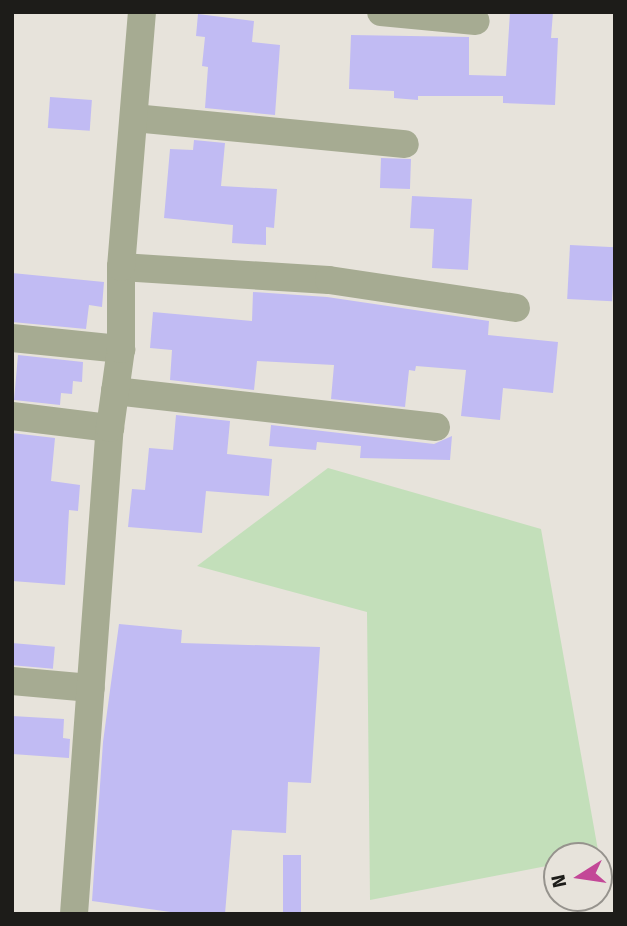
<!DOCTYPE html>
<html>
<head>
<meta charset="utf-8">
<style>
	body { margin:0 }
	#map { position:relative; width:627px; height:926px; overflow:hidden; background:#e7e3db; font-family:"Fira Sans",sans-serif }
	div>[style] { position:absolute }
	.green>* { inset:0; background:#c3dfba }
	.building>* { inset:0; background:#c1bbf3; transform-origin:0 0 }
	.minor>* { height:28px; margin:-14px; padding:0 14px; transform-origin:14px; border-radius:14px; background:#a6ab92 }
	span { translate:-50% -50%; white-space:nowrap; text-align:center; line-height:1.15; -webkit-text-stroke:5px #e7e3db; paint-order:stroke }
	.frame { position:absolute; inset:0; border:14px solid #1d1c19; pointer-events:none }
	.north { position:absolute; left:543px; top:842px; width:70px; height:70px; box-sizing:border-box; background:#e7e3db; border:2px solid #96938d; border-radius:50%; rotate:258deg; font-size:19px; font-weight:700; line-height:28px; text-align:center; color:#1d1c19 }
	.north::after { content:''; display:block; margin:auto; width:24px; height:32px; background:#c34797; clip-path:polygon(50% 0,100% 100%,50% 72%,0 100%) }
</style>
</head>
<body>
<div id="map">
	<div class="green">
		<i style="clip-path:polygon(328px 468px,541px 529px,599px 856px,557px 856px,557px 864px,370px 900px,367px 612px,197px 566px)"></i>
	</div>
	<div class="building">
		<i style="clip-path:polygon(510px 12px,553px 12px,551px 38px,558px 38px,555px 105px,503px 103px,503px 96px,418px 96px,418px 100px,394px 98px,394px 91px,349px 89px,351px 35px,469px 37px,469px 75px,506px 76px)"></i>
		<i style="clip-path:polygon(198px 14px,254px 21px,252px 42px,280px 45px,275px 115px,205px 108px,208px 67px,202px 66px,205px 37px,196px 36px)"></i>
		<i style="left:50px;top:97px;width:42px;height:31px;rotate:4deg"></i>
		<i style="clip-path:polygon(194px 140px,225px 143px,221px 186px,277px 189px,274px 228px,266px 227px,266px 245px,232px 243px,233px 225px,164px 218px,170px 149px,193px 150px)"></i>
		<i style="left:381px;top:158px;width:30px;height:30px;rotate:2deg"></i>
		<i style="clip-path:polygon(412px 196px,472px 199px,468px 270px,432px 268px,434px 229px,410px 228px)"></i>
		<i style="left:570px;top:245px;width:45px;height:54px;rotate:3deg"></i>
		<i style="clip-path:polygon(12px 273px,104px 282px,102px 307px,89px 305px,86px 329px,12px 322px)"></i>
		<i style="clip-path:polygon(253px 292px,327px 297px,489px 321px,488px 335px,558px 342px,553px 393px,503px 388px,500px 420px,461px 416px,466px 370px,416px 366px,415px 371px,409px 370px,405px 407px,331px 399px,334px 365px,257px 361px,254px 390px,170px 380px,172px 350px,150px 348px,153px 312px,252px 321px)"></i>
		<i style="clip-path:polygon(18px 355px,83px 362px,82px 382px,73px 381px,72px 394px,61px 393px,60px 405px,14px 400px)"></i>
		<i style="clip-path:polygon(176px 415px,230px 421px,227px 454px,272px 459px,269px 496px,206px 491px,202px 533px,128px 527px,132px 489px,145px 490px,149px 448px,173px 450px)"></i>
		<i style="clip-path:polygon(271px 425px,434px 444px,452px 436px,450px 460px,360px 458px,361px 446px,317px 442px,316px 450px,269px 446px)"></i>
		<i style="clip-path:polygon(12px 433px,55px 438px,51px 481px,80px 485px,78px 511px,69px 510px,65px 585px,12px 581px)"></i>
		<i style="clip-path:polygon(119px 624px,182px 630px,181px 643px,320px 647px,311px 783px,288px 782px,286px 833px,232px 830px,225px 914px,185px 914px,92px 901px,103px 742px)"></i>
		<i style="left:12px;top:643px;width:43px;height:22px;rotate:5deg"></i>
		<i style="clip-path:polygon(12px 716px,64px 719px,63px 738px,70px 739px,69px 758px,12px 754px)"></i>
		<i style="left:283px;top:855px;width:18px;height:59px"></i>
	</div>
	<div class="minor">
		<i style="left:381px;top:12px;width:95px;rotate:5.4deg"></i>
		<i style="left:134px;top:118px;width:272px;rotate:5.5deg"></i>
		<i style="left:121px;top:267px;width:208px;rotate:3.6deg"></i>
		<i style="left:329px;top:280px;width:189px;rotate:8.5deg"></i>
		<i style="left:12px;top:338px;width:110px;rotate:5.8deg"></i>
		<i style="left:115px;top:391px;width:323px;rotate:6.4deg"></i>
		<i style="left:12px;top:416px;width:99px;rotate:7deg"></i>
		<i style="left:12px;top:681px;width:79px;rotate:5.1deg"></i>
		<i style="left:74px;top:914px;width:487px;rotate:-85.8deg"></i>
		<i style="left:110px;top:428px;width:80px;rotate:-82.1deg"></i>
		<i style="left:121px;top:349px;width:82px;rotate:-90deg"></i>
		<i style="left:121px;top:267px;width:256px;rotate:-85.3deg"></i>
	</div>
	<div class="frame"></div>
	<div class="north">N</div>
</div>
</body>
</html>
